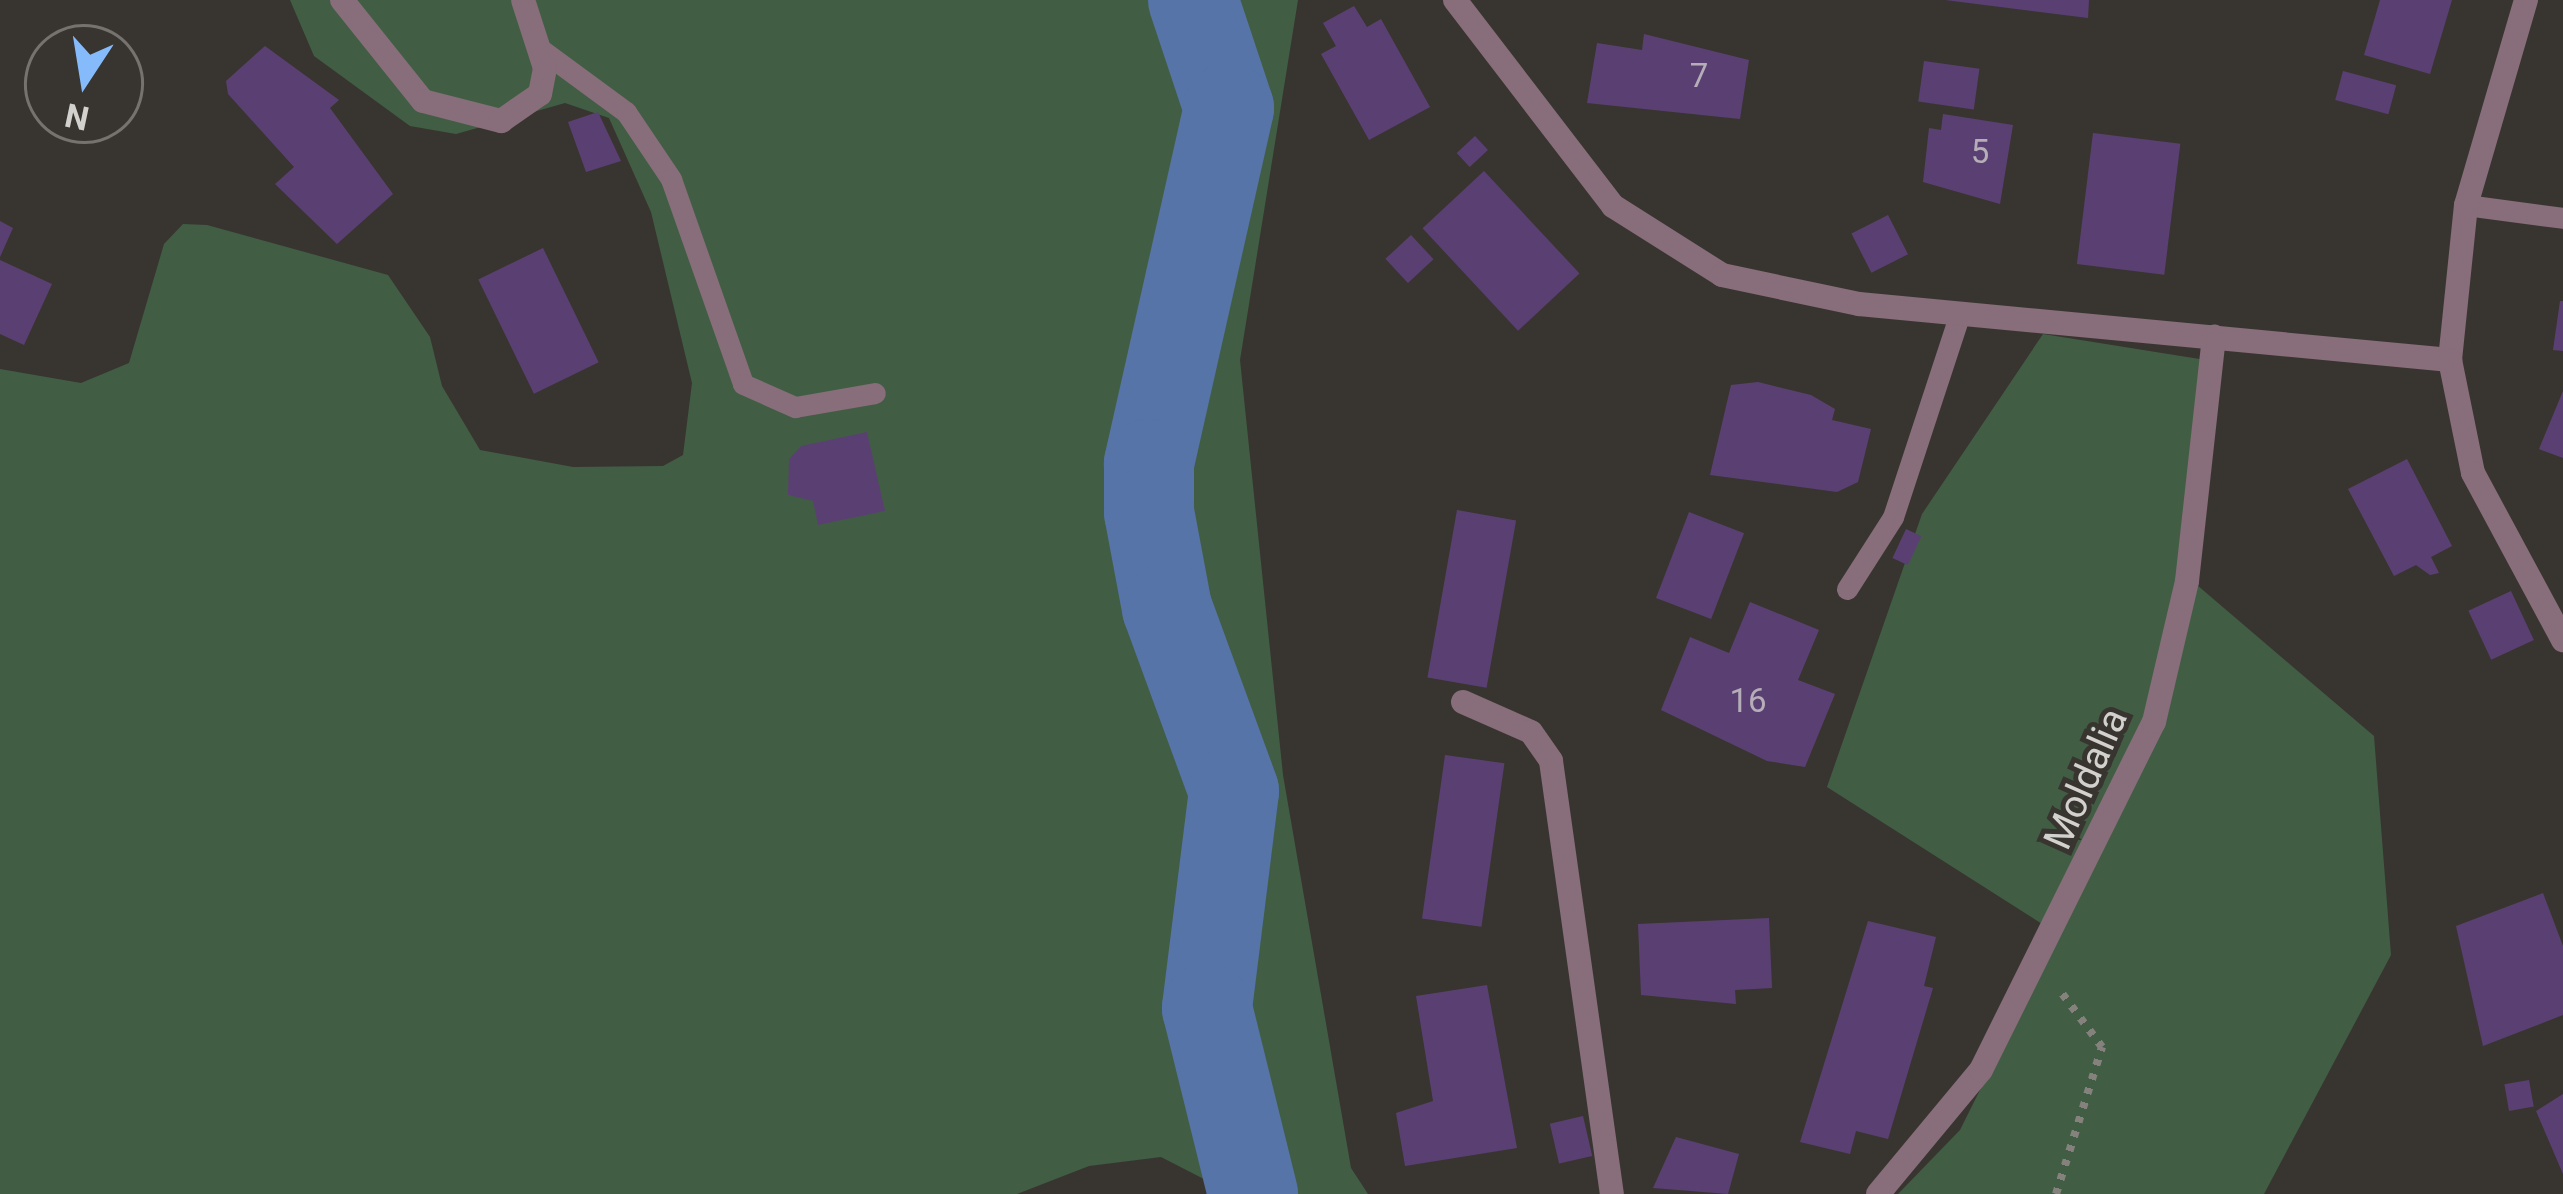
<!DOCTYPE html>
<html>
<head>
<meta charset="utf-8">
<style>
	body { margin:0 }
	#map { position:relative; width:2563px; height:1194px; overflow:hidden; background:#383530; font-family:Roboto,sans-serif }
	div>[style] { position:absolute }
	.green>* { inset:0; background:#415e44 }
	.water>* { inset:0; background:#5674a7 }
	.river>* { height:90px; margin:-45px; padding:0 45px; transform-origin:45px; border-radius:45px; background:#5674a7 }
	.building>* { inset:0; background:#5a4072; transform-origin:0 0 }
	.path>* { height:8px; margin-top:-4px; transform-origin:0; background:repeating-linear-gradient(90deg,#85827e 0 6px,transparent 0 15px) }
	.service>* { height:21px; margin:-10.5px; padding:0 10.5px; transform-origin:10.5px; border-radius:10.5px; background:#886d7a }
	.minor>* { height:24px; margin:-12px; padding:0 12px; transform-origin:12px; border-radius:12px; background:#886d7a }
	span { translate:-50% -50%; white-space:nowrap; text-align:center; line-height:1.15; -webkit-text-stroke:10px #383530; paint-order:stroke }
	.number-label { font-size:33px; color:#b5adb7 }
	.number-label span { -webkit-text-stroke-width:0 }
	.street-label { font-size:39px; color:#d3d1ce }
	.north { position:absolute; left:24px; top:24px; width:120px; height:120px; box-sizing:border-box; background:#383530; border:3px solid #76736f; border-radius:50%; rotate:192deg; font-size:33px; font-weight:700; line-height:48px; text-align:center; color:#d3d1ce }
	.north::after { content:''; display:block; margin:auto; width:42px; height:54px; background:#86bbfb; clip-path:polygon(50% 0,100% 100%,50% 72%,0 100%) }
</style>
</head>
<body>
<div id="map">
	<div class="green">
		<i style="clip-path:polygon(290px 0,1298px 0,1240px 360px,1283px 775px,1351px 1168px,1368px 1194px,1296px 1194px,1248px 1179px,1233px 1194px,1161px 1157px,1089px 1166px,1017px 1194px,0 1194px,0 369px,81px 383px,129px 363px,164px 244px,183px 224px,207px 225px,388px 275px,430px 337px,442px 386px,480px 450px,573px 467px,663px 466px,683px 455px,692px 383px,651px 212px,609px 118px,565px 103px,456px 134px,410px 126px,314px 56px)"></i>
		<i style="clip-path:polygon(2043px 334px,2212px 361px,2197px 585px,2374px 736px,2391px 955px,2264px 1194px,1898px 1194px,1960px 1130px,2058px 934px,1827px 787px,1922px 514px)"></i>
	</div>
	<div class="water">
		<i style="clip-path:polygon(1248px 1179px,1277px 1182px,1296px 1194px,1233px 1194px)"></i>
	</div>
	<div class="river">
		<i style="left:1193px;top:0;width:114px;rotate:71.6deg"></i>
		<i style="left:1229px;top:108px;width:365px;rotate:102.7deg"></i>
		<i style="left:1149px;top:464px;width:48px;rotate:90deg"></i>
		<i style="left:1149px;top:512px;width:98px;rotate:79.4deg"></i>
		<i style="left:1167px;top:608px;width:195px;rotate:69.9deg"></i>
		<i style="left:1234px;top:791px;width:219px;rotate:97.1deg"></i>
		<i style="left:1207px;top:1008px;width:192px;rotate:76.1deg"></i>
	</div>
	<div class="building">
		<i style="clip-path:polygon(1945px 0,2089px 0,2088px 18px)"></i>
		<i style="clip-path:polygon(2380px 0,2452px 0,2430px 74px,2364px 55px)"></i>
		<i style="clip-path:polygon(1354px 6px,1367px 27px,1381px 19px,1430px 107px,1369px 140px,1321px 54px,1336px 46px,1323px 23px)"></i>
		<i style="clip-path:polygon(1644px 34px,1749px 60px,1740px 119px,1587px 103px,1597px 43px,1642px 50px)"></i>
		<i style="clip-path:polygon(265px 46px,339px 100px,330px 108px,393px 194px,337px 244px,275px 184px,294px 167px,228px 94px,226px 81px)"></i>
		<i style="left:1924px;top:61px;width:56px;height:41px;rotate:8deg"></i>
		<i style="left:2343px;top:71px;width:55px;height:30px;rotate:15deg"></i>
		<i style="clip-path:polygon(598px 112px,621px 161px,586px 172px,568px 122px)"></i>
		<i style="clip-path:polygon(1943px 114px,2013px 125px,2000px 204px,1923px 182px,1929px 128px,1941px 130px)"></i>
		<i style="left:2093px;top:133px;width:88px;height:132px;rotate:7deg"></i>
		<i style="left:1475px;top:136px;width:19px;height:25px;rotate:47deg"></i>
		<i style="left:1484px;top:171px;width:140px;height:84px;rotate:47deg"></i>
		<i style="left:1888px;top:215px;width:44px;height:41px;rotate:63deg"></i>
		<i style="clip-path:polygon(0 221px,13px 228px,0 257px)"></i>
		<i style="left:1411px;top:235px;width:33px;height:35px;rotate:47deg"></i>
		<i style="left:543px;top:248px;width:127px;height:72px;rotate:64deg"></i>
		<i style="clip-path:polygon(0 260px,52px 284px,24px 345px,0 334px)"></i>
		<i style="clip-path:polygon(2560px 301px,2563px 301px,2563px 351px,2553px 350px)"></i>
		<i style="clip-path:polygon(1758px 382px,1811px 395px,1835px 409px,1832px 420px,1871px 429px,1858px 482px,1837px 492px,1710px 475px,1731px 385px)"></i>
		<i style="clip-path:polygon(2563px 391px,2563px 458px,2539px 449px)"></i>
		<i style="clip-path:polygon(867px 432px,885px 511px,818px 525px,813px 501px,788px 495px,789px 459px,801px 446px)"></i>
		<i style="clip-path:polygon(2407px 459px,2452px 546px,2431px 557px,2439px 573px,2430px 575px,2416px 565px,2394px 576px,2348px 489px)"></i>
		<i style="left:1457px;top:510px;width:60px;height:170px;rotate:10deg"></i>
		<i style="left:1689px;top:512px;width:59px;height:92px;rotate:21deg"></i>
		<i style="left:1906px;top:529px;width:17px;height:32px;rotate:25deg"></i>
		<i style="left:2511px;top:591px;width:54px;height:47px;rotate:65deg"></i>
		<i style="clip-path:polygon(1750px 602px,1819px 630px,1798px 680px,1835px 694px,1805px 767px,1767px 761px,1661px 710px,1690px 637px,1729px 653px)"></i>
		<i style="left:1445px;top:755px;width:60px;height:165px;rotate:8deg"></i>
		<i style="clip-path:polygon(2543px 893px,2563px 946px,2563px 1015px,2483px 1046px,2456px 926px)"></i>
		<i style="clip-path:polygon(1769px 918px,1772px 988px,1735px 990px,1736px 1004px,1641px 995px,1638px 924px)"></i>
		<i style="clip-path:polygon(1868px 921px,1936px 937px,1924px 986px,1933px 988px,1888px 1139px,1856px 1131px,1850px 1154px,1800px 1142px)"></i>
		<i style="clip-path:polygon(1487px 985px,1517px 1148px,1405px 1166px,1396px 1113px,1433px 1101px,1416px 996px)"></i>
		<i style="left:2529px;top:1080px;width:27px;height:25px;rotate:80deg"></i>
		<i style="clip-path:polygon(2563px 1094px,2563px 1174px,2536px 1111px)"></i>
		<i style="left:1583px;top:1116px;width:41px;height:34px;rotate:77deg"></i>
		<i style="clip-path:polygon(1676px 1137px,1739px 1154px,1728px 1194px,1653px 1188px)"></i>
	</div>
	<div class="path">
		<i style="left:2056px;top:1194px;width:154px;rotate:-72.6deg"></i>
		<i style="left:2102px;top:1047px;width:69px;rotate:-126.7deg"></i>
	</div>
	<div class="service">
		<i style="left:543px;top:51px;width:103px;rotate:36.3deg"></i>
		<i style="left:626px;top:112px;width:81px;rotate:56.1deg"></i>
		<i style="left:671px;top:179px;width:217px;rotate:70.6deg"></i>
		<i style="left:743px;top:384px;width:57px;rotate:23.9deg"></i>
		<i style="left:795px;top:407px;width:81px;rotate:-9.9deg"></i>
		<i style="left:2466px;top:205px;width:98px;rotate:7.6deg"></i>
		<i style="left:1847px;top:589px;width:85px;rotate:-57.4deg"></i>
		<i style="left:1893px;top:517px;width:215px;rotate:-71.8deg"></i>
	</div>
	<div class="minor">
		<i style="left:342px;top:0;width:129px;rotate:51.3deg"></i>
		<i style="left:423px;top:101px;width:81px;rotate:14.4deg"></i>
		<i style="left:501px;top:121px;width:47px;rotate:-34.7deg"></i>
		<i style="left:540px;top:94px;width:26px;rotate:-79deg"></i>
		<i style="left:545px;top:68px;width:71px;rotate:-107.9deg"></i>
		<i style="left:1455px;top:0;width:260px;rotate:52.5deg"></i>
		<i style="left:1613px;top:206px;width:129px;rotate:32.3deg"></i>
		<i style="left:1722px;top:275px;width:140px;rotate:12deg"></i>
		<i style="left:1859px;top:304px;width:594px;rotate:5.41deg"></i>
		<i style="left:2526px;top:0;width:214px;rotate:106.3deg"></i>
		<i style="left:2466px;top:205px;width:156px;rotate:95.9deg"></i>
		<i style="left:2450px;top:360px;width:115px;rotate:78.5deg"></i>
		<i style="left:2473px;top:473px;width:190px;rotate:61.7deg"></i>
		<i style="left:1463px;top:702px;width:74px;rotate:23.8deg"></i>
		<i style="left:1531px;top:732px;width:35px;rotate:55deg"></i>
		<i style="left:1551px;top:761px;width:437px;rotate:82deg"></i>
		<i style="left:1878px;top:1194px;width:161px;rotate:-50.3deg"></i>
		<i style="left:1981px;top:1070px;width:389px;rotate:-63.6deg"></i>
		<i style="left:2154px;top:722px;width:145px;rotate:-76.8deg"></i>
		<i style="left:2187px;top:581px;width:246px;rotate:-83.7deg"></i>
	</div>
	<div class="number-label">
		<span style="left:1699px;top:76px">7</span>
		<span style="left:1980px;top:152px">5</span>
		<span style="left:1748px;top:701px">16</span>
	</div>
	<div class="street-label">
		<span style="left:2086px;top:779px;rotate:-66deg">Moldalia</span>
	</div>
	<div class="north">N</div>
</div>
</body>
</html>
